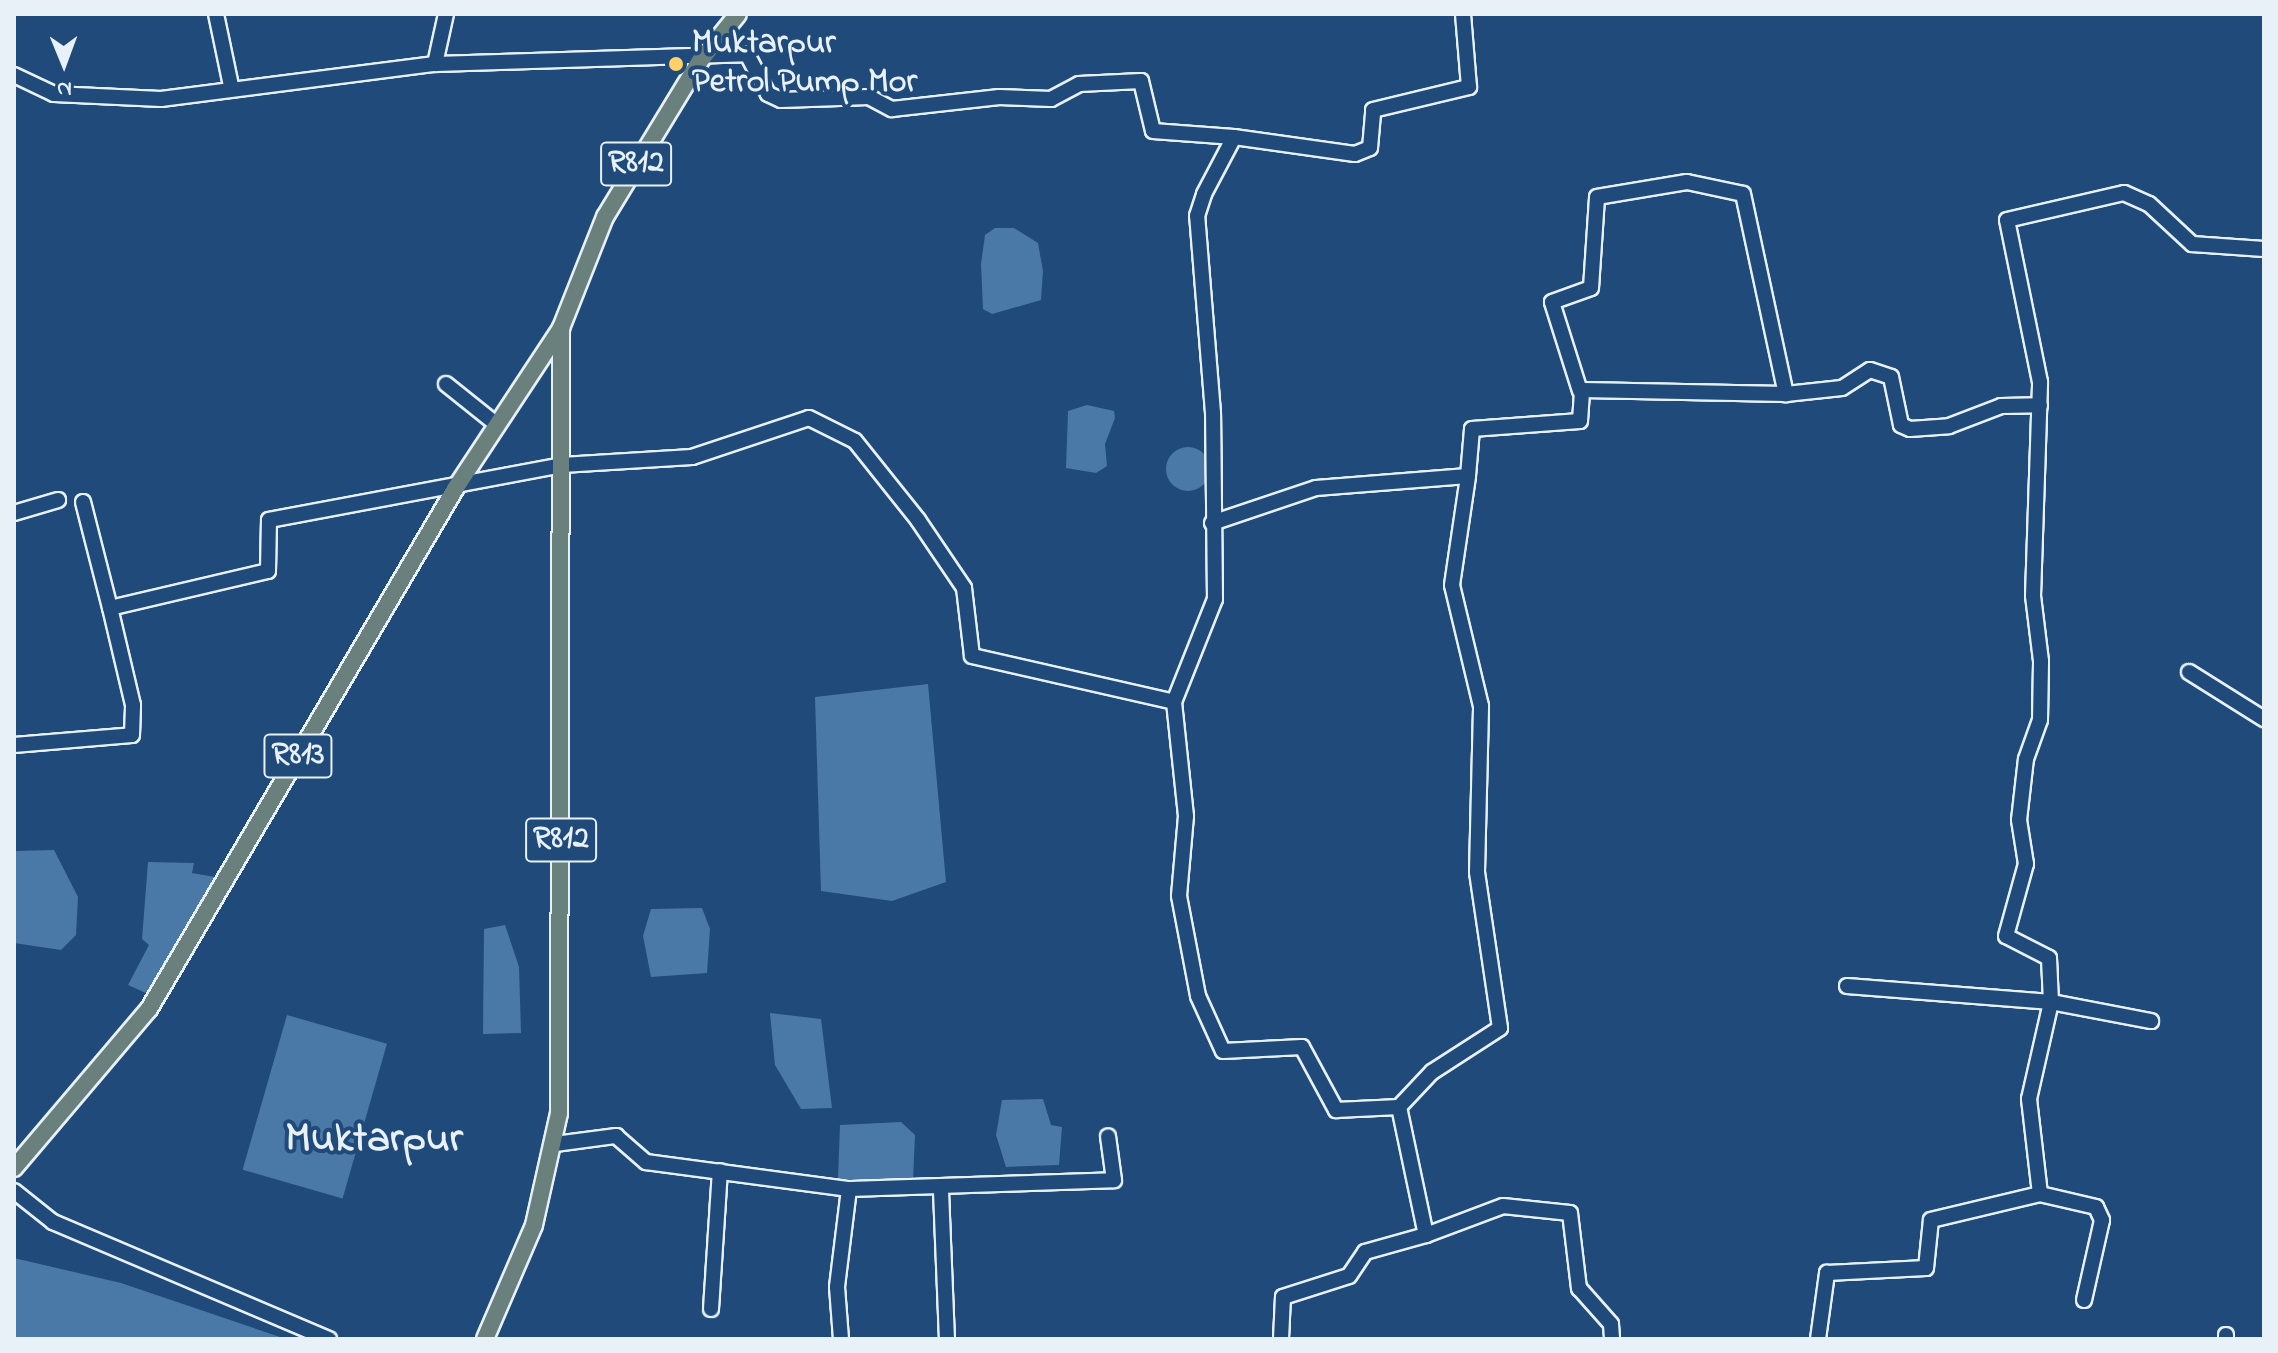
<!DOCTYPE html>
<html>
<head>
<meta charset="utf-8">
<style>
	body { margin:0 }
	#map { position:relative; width:2278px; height:1353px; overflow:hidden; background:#1f4a7a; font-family:"Indie Flower",sans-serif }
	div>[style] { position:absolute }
	.water>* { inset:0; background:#4b79a7; transform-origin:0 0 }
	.round { border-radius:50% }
	.roads { filter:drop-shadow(2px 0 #e8f1f8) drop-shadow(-2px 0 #e8f1f8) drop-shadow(0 2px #e8f1f8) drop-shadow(0 -2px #e8f1f8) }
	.minor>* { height:14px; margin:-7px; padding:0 7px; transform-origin:7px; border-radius:7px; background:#1f4a7a }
	.major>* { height:16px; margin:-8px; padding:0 8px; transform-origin:8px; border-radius:8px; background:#6a807d }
	.dots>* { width:22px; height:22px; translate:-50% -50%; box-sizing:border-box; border:4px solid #1f4a7a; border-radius:50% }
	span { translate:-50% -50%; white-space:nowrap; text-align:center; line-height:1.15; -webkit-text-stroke:8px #1f4a7a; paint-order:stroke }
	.shield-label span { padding:2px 6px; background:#1f4a7a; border:2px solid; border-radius:6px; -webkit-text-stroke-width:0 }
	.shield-label { font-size:32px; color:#e8f1f8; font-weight:700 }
	.poi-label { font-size:34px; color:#e8f1f8; font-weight:700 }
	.left { translate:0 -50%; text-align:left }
	.district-label { font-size:42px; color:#e8f1f8; font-weight:700 }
	.frame { position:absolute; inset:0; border:16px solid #e8f1f8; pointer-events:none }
	.north { position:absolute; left:24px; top:24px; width:80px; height:80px; -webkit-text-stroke:6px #1f4a7a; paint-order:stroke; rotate:179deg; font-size:22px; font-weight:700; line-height:32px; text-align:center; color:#e8f1f8 }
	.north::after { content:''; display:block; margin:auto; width:28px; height:36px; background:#e8f1f8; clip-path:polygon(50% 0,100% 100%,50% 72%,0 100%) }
</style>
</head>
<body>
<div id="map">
	<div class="water">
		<i style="clip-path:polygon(995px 228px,1014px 228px,1038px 243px,1043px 271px,1041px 300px,992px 314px,983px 309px,981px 264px,985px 235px)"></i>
		<i style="clip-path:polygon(1087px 405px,1114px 411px,1115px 418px,1105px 444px,1107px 466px,1096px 473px,1066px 468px,1068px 411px)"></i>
		<i class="round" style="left:1166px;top:447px;width:44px;height:44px"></i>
		<i style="clip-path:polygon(928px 684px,946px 882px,892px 901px,821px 891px,815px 697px)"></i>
		<i style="clip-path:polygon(54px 850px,78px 897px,76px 935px,61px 950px,14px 943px,14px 851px)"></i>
		<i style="clip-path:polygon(148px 862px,194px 863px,192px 873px,215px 877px,148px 994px,128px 985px,149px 945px,142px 939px)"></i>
		<i style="clip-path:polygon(702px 908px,710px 929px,707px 973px,651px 977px,643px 936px,651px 909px)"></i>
		<i style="clip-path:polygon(505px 925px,519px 967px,521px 1033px,483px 1034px,484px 929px)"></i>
		<i style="clip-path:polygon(770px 1013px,821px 1019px,832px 1108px,801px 1109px,775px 1065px)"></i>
		<i style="left:287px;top:1015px;width:104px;height:161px;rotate:16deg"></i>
		<i style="clip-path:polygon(1043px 1099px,1051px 1125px,1062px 1127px,1059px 1165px,1006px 1167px,996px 1135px,1002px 1100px)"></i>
		<i style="clip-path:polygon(901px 1122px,915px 1135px,913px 1180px,838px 1179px,840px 1125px)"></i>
		<i style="clip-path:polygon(14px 1258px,121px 1283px,286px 1339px,14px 1339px)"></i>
	</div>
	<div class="roads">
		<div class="minor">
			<i style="left:216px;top:14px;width:74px;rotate:78.2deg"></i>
			<i style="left:435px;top:64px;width:51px;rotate:-77.6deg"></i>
			<i style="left:14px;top:75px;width:44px;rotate:25.4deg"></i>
			<i style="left:54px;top:94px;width:107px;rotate:2.7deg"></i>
			<i style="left:161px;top:99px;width:276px;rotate:-7.3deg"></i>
			<i style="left:435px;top:64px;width:312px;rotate:-1.8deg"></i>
			<i style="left:747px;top:54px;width:45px;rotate:62.3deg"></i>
			<i style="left:768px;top:94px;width:14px;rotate:25deg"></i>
			<i style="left:781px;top:100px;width:88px;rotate:-2deg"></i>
			<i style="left:869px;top:97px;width:26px;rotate:28deg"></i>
			<i style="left:892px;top:109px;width:108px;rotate:-6.4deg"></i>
			<i style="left:999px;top:97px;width:52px;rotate:2.2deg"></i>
			<i style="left:1051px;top:99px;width:32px;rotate:-28deg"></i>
			<i style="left:1079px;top:84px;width:62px;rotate:-2.8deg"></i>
			<i style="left:1141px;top:81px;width:51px;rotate:76.5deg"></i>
			<i style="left:1153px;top:131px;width:81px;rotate:4.2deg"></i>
			<i style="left:446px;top:384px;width:64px;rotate:38.7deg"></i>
			<i style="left:1580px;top:391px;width:93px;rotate:-107.5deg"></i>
			<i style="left:1552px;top:302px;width:41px;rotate:-19.7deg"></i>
			<i style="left:1591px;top:288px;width:91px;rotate:-86.2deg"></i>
			<i style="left:1597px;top:197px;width:91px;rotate:-9.5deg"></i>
			<i style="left:1687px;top:182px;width:57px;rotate:12.1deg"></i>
			<i style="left:1743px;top:194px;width:205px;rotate:77.9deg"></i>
			<i style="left:83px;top:502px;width:109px;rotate:75.7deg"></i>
			<i style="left:14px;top:513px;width:46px;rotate:-16.5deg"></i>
			<i style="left:1212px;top:523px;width:110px;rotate:-18.6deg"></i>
			<i style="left:1316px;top:488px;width:152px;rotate:-4.5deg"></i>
			<i style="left:1468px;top:476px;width:47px;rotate:-85.1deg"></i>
			<i style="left:1472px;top:429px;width:108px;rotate:-4.2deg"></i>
			<i style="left:1580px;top:421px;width:31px;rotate:-86deg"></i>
			<i style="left:1582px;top:390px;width:204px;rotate:1.1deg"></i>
			<i style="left:1786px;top:394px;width:56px;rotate:-6.1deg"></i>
			<i style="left:1842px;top:388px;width:33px;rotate:-33deg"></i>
			<i style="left:1870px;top:370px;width:22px;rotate:18deg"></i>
			<i style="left:1891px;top:377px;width:49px;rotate:78.2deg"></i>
			<i style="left:1901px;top:425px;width:10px;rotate:24deg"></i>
			<i style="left:1910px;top:429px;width:39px;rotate:-4deg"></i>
			<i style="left:1949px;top:426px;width:56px;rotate:-21deg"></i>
			<i style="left:2001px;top:406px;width:39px;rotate:-1deg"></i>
			<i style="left:2189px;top:672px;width:89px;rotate:32.1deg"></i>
			<i style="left:1174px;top:702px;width:111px;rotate:-68.3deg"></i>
			<i style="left:1215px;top:599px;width:186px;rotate:-90.6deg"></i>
			<i style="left:1213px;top:413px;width:198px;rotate:-94.6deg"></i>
			<i style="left:1197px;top:216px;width:23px;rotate:-72deg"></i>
			<i style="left:1204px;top:194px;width:64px;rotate:-62.2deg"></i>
			<i style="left:1234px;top:137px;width:122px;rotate:8deg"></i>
			<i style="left:1355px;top:154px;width:16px;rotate:-22deg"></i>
			<i style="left:1370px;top:148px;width:38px;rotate:-85deg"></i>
			<i style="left:1373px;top:110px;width:99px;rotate:-13.5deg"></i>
			<i style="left:1469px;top:87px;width:73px;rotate:-94.7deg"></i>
			<i style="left:14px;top:745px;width:118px;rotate:-4.8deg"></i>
			<i style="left:132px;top:735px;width:30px;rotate:-88deg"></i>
			<i style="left:133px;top:705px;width:100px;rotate:-103.3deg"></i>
			<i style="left:110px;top:608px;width:162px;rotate:-13.2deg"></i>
			<i style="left:268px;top:571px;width:51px;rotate:-88.9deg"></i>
			<i style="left:269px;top:520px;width:298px;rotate:-10.6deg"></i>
			<i style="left:562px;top:465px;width:130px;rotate:-3.5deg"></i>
			<i style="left:692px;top:457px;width:123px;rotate:-18.4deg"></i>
			<i style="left:809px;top:418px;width:51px;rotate:26.6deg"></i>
			<i style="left:855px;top:441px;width:101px;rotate:51.4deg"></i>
			<i style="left:918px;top:520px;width:82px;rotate:55.9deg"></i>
			<i style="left:964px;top:588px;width:68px;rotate:83.3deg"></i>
			<i style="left:972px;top:656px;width:207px;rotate:12.8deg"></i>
			<i style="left:1174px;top:702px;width:115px;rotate:84deg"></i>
			<i style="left:1186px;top:816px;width:80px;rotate:95deg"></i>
			<i style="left:1179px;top:896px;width:102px;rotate:79.2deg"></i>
			<i style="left:1198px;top:996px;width:60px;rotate:65.6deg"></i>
			<i style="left:1223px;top:1051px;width:79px;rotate:-2.9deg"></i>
			<i style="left:1302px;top:1047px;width:72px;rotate:61.6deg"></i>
			<i style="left:1336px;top:1110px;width:63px;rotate:-2.7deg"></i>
			<i style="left:1399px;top:1107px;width:131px;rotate:78.1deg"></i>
			<i style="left:1426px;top:1235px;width:82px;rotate:-20.6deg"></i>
			<i style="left:1503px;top:1206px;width:67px;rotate:6deg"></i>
			<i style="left:1570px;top:1213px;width:76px;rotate:83.2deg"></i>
			<i style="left:1579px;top:1288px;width:48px;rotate:48.4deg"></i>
			<i style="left:1611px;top:1324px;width:15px;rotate:86deg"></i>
			<i style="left:1847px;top:986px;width:205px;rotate:4.5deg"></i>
			<i style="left:2051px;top:1002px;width:102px;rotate:10.8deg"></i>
			<i style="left:1399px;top:1107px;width:48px;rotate:-46.7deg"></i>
			<i style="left:1432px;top:1072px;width:81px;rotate:-32.9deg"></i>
			<i style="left:1500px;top:1028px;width:158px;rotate:-98.4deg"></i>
			<i style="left:1477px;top:872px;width:166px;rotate:-88.6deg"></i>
			<i style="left:1481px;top:706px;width:124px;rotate:-103.5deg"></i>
			<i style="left:1452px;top:585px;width:110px;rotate:-81.6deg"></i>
			<i style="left:555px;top:1144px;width:62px;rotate:-7.5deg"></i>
			<i style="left:616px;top:1136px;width:40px;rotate:41deg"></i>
			<i style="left:646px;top:1162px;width:205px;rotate:7.6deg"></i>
			<i style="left:849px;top:1189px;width:99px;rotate:97deg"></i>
			<i style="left:837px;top:1287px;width:52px;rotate:85.6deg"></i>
			<i style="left:849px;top:1189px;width:265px;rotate:-1.9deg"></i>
			<i style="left:1114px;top:1180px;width:44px;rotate:-97.8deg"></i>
			<i style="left:14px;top:1191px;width:50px;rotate:38.5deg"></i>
			<i style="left:53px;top:1222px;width:300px;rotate:23deg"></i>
			<i style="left:941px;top:1191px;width:148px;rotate:87.7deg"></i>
			<i style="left:2084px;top:1300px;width:82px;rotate:-77.3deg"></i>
			<i style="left:2102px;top:1220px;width:14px;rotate:-115deg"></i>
			<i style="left:2096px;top:1207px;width:57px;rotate:-166.9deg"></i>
			<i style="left:2040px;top:1194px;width:96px;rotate:-96.6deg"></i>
			<i style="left:2029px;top:1099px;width:99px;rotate:-77.2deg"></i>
			<i style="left:2051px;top:1002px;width:44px;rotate:-92.6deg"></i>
			<i style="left:2049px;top:958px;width:48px;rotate:-152.9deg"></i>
			<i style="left:2006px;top:936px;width:75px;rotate:-74.5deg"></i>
			<i style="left:2026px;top:864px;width:45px;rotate:-99deg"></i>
			<i style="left:2019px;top:820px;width:61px;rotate:-83.5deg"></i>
			<i style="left:2026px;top:759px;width:41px;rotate:-70.3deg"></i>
			<i style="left:2040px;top:720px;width:59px;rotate:-89deg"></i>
			<i style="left:2041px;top:661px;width:65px;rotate:-97deg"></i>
			<i style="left:2033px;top:596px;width:214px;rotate:-88.1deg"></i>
			<i style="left:2040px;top:382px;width:165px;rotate:-101.5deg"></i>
			<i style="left:2007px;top:220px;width:120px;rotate:-13deg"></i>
			<i style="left:2124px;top:193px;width:27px;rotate:24deg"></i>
			<i style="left:2149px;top:204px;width:59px;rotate:42.9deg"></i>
			<i style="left:2192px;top:244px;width:72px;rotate:4deg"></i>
			<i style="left:711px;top:1309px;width:138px;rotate:-86.3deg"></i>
			<i style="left:2226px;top:1335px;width:4px;rotate:90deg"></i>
			<i style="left:1281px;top:1339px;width:42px;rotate:-87.3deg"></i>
			<i style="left:1283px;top:1297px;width:69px;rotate:-17.7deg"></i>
			<i style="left:1349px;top:1276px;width:29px;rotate:-56deg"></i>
			<i style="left:1365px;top:1252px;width:63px;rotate:-15.6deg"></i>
			<i style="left:1818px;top:1339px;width:67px;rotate:-82.2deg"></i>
			<i style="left:1827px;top:1273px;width:99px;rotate:-2.9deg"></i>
			<i style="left:1926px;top:1268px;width:48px;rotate:-84.1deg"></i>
			<i style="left:1931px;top:1220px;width:112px;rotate:-13.4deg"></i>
		</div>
		<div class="major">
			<i style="left:14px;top:1168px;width:209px;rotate:-49.7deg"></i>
			<i style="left:149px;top:1009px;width:603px;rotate:-59.52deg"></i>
			<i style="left:455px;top:489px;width:193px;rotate:-56.6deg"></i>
			<i style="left:485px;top:1339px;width:124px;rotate:-66.7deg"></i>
			<i style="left:534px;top:1225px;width:115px;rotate:-77.4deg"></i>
			<i style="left:559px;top:1113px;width:785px;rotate:-89.85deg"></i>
			<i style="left:561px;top:328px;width:119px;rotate:-68.4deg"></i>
			<i style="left:605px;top:217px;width:183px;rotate:-58.7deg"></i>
			<i style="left:700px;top:61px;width:60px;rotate:-51deg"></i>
		</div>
	</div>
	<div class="dots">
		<i style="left:676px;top:64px;background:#ffd166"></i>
	</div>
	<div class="shield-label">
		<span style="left:636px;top:164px">R812</span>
		<span style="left:298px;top:756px">R813</span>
		<span style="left:561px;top:840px">R812</span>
	</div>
	<div class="poi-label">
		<span class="left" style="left:692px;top:64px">Muktarpur<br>Petrol Pump Mor</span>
	</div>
	<div class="district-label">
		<span style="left:374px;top:1140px">Muktarpur</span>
	</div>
	<div class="frame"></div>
	<div class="north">N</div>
</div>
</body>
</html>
